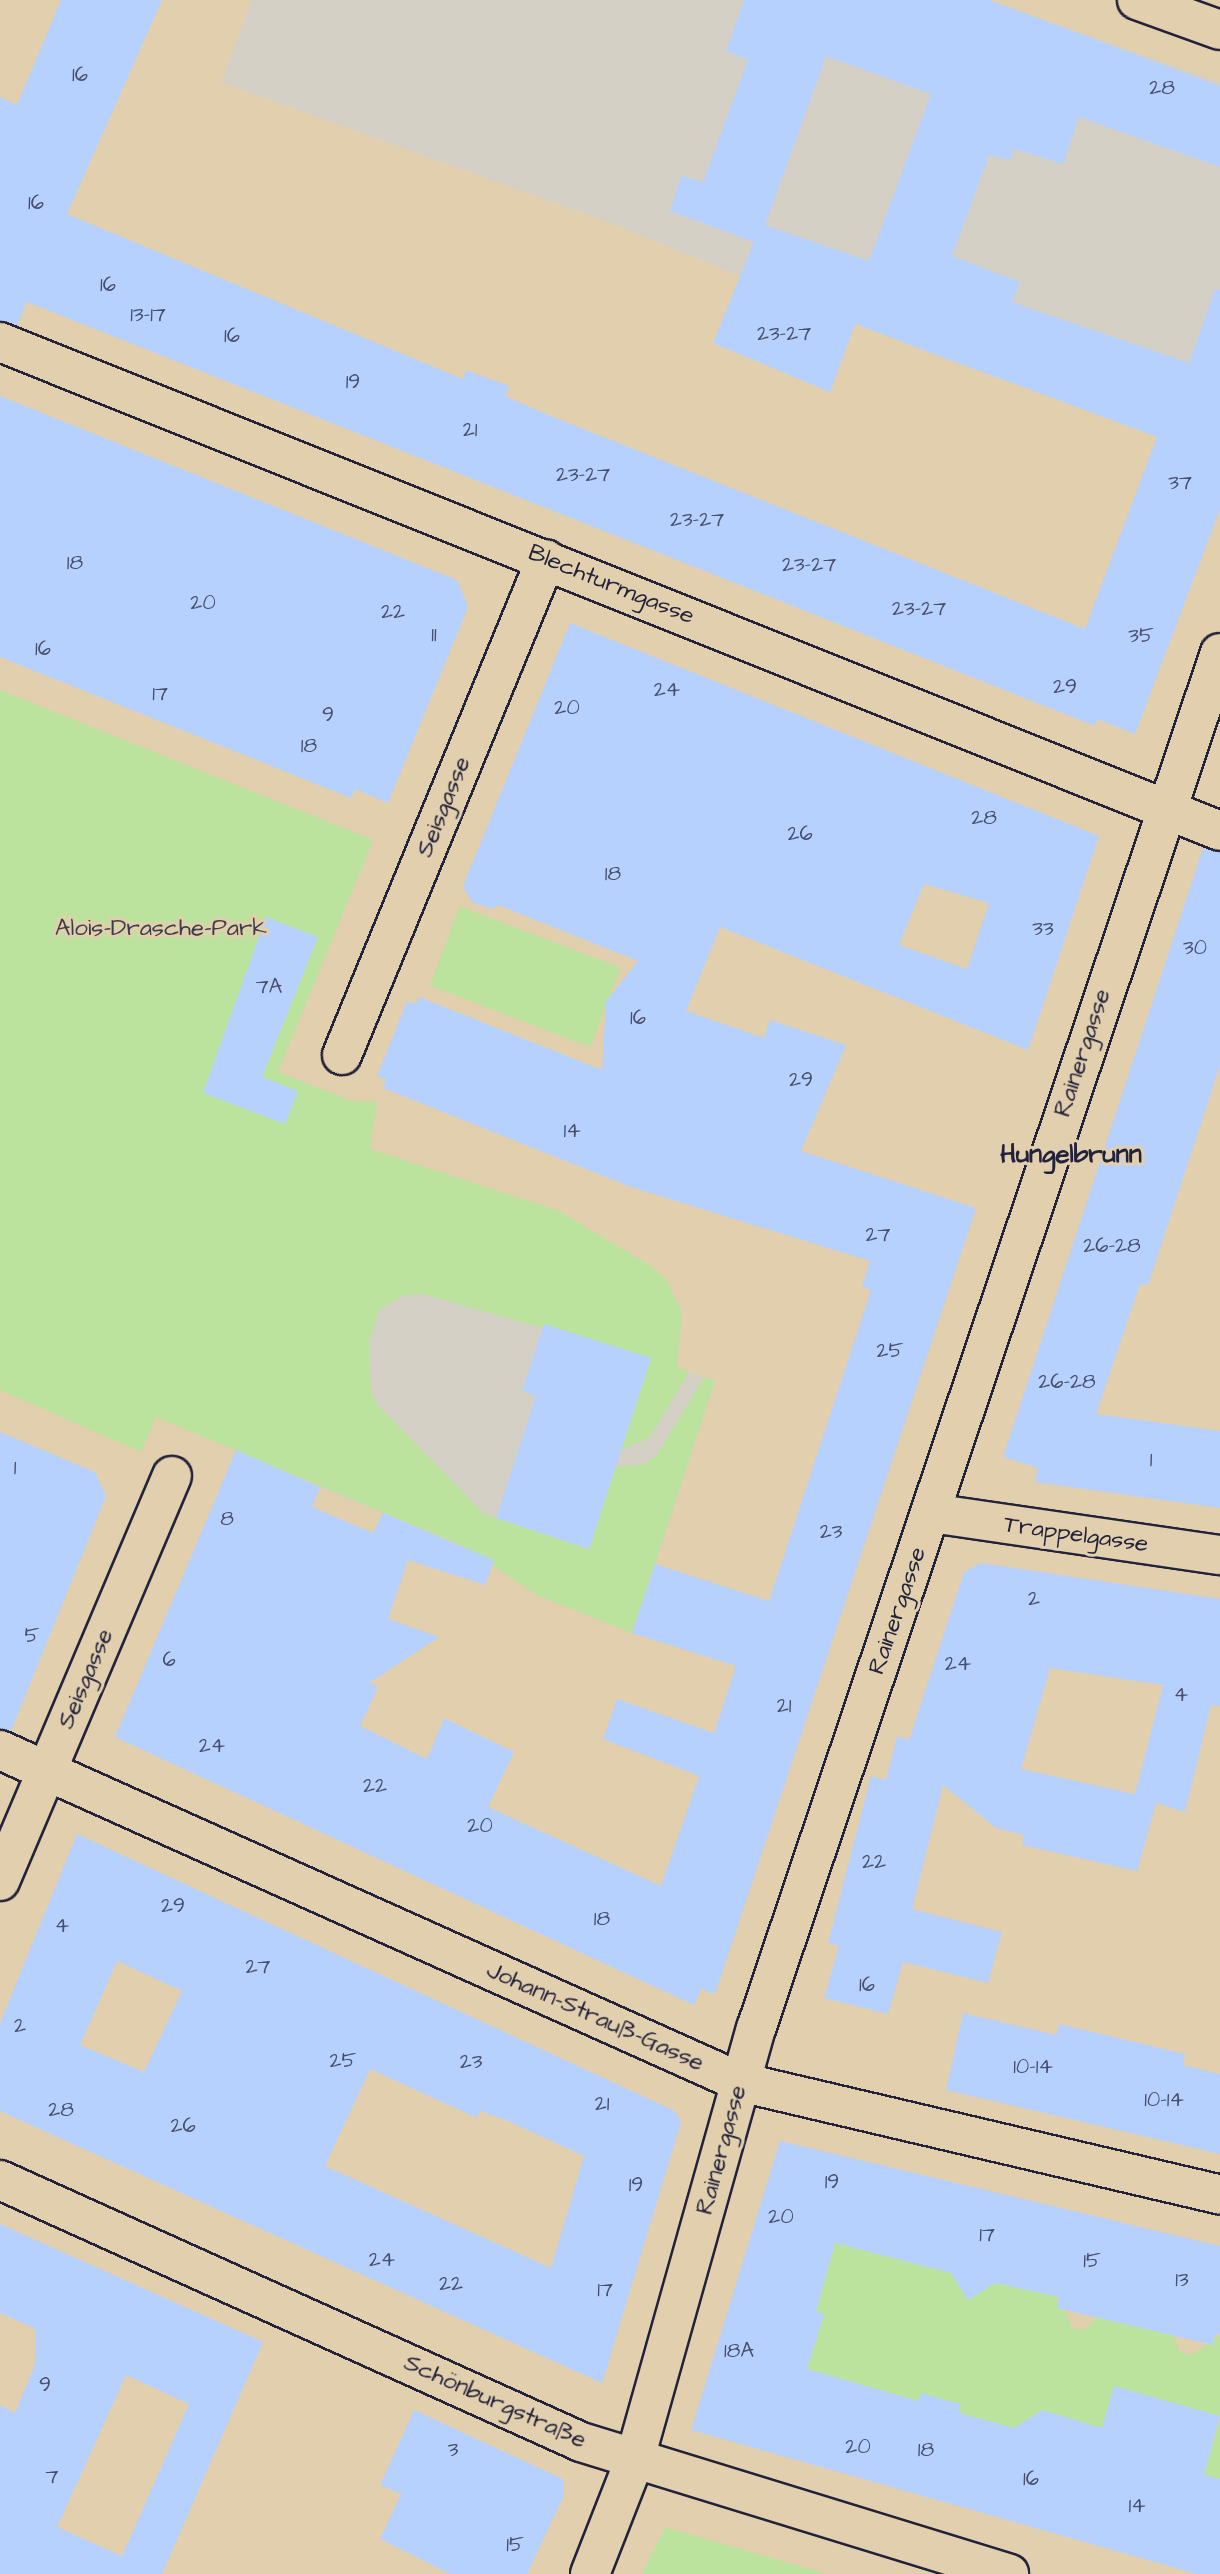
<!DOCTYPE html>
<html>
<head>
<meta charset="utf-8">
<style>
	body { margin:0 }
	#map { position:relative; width:1220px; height:2574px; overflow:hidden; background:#e2cfad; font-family:"Architects Daughter",sans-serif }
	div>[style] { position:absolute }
	.built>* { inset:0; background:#d5d0c6 }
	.green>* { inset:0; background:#bbe39e; transform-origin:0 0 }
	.building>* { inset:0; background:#b7d1ff }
	.roads { filter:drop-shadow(2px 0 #22223b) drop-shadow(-2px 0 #22223b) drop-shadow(0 2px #22223b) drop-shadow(0 -2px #22223b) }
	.minor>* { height:38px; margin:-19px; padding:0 19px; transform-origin:19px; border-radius:19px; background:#e2cfad }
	span { translate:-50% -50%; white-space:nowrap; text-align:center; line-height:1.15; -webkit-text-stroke:6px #e2cfad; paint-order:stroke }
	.number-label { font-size:21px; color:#474e6c }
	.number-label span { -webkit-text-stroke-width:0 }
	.street-label { font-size:24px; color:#22223b }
	.park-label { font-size:24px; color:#393f4a }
	.neighbourhood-label { font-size:26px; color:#22223b; font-weight:700 }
</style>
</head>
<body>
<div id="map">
	<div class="built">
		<i style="clip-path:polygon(252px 0,989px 0,1220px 82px,1220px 457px,940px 358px,613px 224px,221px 82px)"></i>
		<i style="clip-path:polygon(370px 1149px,559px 1211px,666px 1279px,682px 1312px,677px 1367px,715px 1381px,632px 1633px,537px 1595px,463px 1546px,320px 1487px)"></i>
	</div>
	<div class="green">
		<i style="clip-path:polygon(0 690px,373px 840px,278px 1072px,352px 1101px,377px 1102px,370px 1149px,559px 1211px,649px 1265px,666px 1279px,682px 1312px,677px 1367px,689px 1372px,650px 1437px,621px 1450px,651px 1358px,422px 1294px,404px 1295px,379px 1310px,369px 1343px,371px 1389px,376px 1403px,484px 1514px,588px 1549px,615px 1467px,644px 1464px,657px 1455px,704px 1377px,715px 1381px,632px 1633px,537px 1595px,463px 1546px,156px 1417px,141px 1452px,0 1390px)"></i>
		<i style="left:460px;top:906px;width:172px;height:85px;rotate:21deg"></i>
		<i style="clip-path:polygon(835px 2243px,957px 2274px,964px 2294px,975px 2295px,989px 2281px,1059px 2297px,1057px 2308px,1065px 2310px,1072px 2328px,1084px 2330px,1096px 2318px,1105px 2319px,1173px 2335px,1180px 2352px,1191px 2355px,1220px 2335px,1220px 2416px,1114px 2387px,1096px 2452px,959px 2413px,960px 2404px,921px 2393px,918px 2401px,807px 2369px,823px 2314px,816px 2311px)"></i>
		<i style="clip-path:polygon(1220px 2418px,1220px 2479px,1204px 2475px)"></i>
		<i style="clip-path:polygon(665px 2527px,827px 2574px,642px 2574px)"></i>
	</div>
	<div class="building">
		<i style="clip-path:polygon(evenodd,61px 0,162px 0,67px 214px,463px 379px,466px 370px,509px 386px,505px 396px,546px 414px,1085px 629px,1157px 437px,855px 324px,830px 392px,713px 343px,754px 242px,670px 211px,681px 176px,703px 182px,748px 60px,726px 51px,744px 0,989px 0,1220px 86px,1220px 167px,1079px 117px,1063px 164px,1014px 149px,1010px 160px,989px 155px,952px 256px,1020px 282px,1012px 302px,1189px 363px,1215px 289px,1220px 290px,1220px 509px,1135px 734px,1097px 719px,1095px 726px,27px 302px,17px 325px,0 321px,0 97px,17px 105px,61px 0,826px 56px,931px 94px,869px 261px,765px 225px,826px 56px)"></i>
		<i style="clip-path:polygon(0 396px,457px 580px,468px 607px,388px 803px,355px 789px,351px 798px,0 657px)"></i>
		<i style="clip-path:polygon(evenodd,570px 623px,1099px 836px,1028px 1050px,720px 927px,686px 1011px,764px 1038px,770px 1020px,846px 1045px,801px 1151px,976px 1208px,715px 1994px,701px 1989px,694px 2005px,115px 1737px,236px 1450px,320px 1487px,312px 1507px,373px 1533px,383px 1513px,494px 1560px,485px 1585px,408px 1560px,388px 1619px,439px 1637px,369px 1683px,378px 1687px,360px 1726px,427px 1759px,444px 1718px,514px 1752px,488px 1807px,661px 1886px,699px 1776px,603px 1739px,617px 1699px,714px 1733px,736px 1666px,632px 1633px,655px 1564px,769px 1601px,871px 1290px,862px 1286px,870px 1261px,631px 1187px,383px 1088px,386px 1080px,377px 1076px,407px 1001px,416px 1004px,419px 997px,602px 1070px,606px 1001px,638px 961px,498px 905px,491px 909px,472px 902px,463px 886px,570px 623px,924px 884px,989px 903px,967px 969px,899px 945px,924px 884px)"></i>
		<i style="clip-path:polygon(1203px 848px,1220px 852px,1220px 1065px,1148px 1285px,1140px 1284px,1096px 1414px,1220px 1431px,1220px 1508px,1035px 1482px,1038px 1468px,1003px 1457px)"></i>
		<i style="clip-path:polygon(266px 917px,318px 937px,262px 1077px,298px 1091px,285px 1124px,203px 1093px)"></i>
		<i style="clip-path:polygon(544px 1324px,651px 1358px,589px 1549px,496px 1518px,536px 1396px,522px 1391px)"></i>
		<i style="clip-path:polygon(0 1432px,95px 1472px,106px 1496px,11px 1731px,0 1729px)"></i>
		<i style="clip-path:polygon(evenodd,981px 1563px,1220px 1599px,1220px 1706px,1211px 1705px,1185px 1812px,1156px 1803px,1137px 1871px,1022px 1845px,1024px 1835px,996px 1828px,943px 1785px,912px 1909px,1002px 1932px,988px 1983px,903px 1962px,888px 2014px,824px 1998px,839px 1946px,828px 1943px,871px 1776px,886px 1780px,897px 1736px,909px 1740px,964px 1572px,981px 1563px,1050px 1668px,1163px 1685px,1135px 1794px,1021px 1769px,1050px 1668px)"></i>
		<i style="clip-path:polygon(evenodd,77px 1834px,675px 2111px,681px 2122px,602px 2383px,0 2111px,0 2023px,77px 1834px,117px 1961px,182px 1991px,144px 2072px,80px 2045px,117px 1961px,77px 1834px,370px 2069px,477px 2118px,480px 2111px,508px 2121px,584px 2156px,551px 2268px,325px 2166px,370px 2069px)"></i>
		<i style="clip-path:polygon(963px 2013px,1056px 2035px,1059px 2024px,1185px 2054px,1183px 2065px,1220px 2074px,1220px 2154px,946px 2090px)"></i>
		<i style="clip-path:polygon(780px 2141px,1220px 2246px,1220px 2335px,1215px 2334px,1213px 2345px,1057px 2308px,1059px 2297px,995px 2283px,968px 2300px,951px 2273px,835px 2243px,816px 2311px,824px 2314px,807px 2369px,918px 2401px,921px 2393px,960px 2404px,959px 2413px,1014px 2428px,1042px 2410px,1102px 2428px,1114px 2386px,1220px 2416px,1204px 2475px,1220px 2479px,1220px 2574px,1197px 2574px,691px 2430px)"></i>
		<i style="clip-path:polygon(evenodd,0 2224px,263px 2342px,162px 2574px,0 2574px,0 2405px,15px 2413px,35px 2364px,36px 2329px,0 2313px,0 2224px,126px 2375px,189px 2404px,122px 2556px,57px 2527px,126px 2375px)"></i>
		<i style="clip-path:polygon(414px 2410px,563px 2479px,564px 2495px,527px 2574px,450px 2574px,380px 2539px,401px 2494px,380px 2485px)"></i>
	</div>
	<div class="roads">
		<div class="minor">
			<i style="left:1137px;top:0;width:88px;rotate:19.9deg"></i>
			<i style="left:0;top:342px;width:1314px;rotate:21.84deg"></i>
			<i style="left:342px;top:1055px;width:536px;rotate:-67.64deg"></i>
			<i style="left:931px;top:1513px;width:292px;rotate:8.3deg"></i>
			<i style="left:0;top:1750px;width:811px;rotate:24.16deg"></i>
			<i style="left:740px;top:2082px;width:493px;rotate:13.2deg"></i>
			<i style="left:0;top:1881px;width:440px;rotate:-67deg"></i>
			<i style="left:0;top:2180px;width:637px;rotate:24.27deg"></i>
			<i style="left:581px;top:2442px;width:448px;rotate:17.1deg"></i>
			<i style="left:590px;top:2574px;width:120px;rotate:-68.6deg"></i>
			<i style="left:634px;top:2462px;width:450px;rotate:-74.3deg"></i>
			<i style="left:756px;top:2029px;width:1452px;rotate:-71.37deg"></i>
		</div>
	</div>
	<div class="number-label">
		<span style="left:80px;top:75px">16</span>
		<span style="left:1162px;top:88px">28</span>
		<span style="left:36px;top:203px">16</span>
		<span style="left:108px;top:285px">16</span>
		<span style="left:148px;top:315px">13-17</span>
		<span style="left:784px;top:334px">23-27</span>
		<span style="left:232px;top:336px">16</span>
		<span style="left:353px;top:382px">19</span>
		<span style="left:470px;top:430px">21</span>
		<span style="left:583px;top:475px">23-27</span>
		<span style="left:1180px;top:483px">37</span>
		<span style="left:697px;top:520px">23-27</span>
		<span style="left:75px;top:563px">18</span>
		<span style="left:809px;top:565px">23-27</span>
		<span style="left:203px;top:603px">20</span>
		<span style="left:919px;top:609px">23-27</span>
		<span style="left:393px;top:612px">22</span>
		<span style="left:434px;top:635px">11</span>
		<span style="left:1141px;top:636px">35</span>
		<span style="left:43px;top:649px">16</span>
		<span style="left:1065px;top:687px">29</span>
		<span style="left:667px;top:690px">24</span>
		<span style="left:160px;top:694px">17</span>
		<span style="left:567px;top:708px">20</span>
		<span style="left:328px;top:715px">9</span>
		<span style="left:309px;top:746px">18</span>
		<span style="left:984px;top:818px">28</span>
		<span style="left:800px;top:834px">26</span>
		<span style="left:613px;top:874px">18</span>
		<span style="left:1043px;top:929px">33</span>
		<span style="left:1195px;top:948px">30</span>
		<span style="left:269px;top:987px">7A</span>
		<span style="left:638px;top:1018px">16</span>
		<span style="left:801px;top:1080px">29</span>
		<span style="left:572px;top:1131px">14</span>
		<span style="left:878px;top:1235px">27</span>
		<span style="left:1112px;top:1246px">26-28</span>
		<span style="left:890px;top:1351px">25</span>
		<span style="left:1067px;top:1382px">26-28</span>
		<span style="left:1151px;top:1460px">1</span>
		<span style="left:15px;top:1468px">1</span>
		<span style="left:227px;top:1519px">8</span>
		<span style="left:831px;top:1532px">23</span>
		<span style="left:1034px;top:1599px">2</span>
		<span style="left:32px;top:1636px">5</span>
		<span style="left:169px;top:1660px">6</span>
		<span style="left:958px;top:1664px">24</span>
		<span style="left:1181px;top:1695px">4</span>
		<span style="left:784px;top:1706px">21</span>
		<span style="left:212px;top:1746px">24</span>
		<span style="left:375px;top:1786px">22</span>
		<span style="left:480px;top:1826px">20</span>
		<span style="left:874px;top:1862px">22</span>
		<span style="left:173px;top:1906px">29</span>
		<span style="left:602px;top:1919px">18</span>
		<span style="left:62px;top:1926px">4</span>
		<span style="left:258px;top:1967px">27</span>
		<span style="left:867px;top:1985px">16</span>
		<span style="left:20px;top:2026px">2</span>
		<span style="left:343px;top:2061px">25</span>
		<span style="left:471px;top:2062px">23</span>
		<span style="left:1033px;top:2067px">10-14</span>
		<span style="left:1164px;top:2100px">10-14</span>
		<span style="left:602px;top:2104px">21</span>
		<span style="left:61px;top:2110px">28</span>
		<span style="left:183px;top:2126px">26</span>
		<span style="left:832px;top:2182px">19</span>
		<span style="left:636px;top:2185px">19</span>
		<span style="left:781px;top:2217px">20</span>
		<span style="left:987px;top:2235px">17</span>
		<span style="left:382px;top:2260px">24</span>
		<span style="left:1092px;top:2261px">15</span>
		<span style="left:1182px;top:2280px">13</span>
		<span style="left:451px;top:2284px">22</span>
		<span style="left:605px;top:2290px">17</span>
		<span style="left:739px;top:2351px">18A</span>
		<span style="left:45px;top:2385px">9</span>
		<span style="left:858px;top:2447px">20</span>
		<span style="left:453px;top:2450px">3</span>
		<span style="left:926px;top:2450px">18</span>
		<span style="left:52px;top:2477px">7</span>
		<span style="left:1031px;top:2479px">16</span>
		<span style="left:1137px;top:2506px">14</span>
		<span style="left:515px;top:2545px">15</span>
	</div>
	<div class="street-label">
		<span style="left:611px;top:585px;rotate:22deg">Blechturmgasse</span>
		<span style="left:444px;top:807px;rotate:-68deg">Seisgasse</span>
		<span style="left:1083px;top:1053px;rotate:-72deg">Rainergasse</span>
		<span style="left:1076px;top:1535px;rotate:8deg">Trappelgasse</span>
		<span style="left:898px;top:1611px;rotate:-71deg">Rainergasse</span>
		<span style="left:86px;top:1679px;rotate:-67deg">Seisgasse</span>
		<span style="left:595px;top:2017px;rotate:24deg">Johann-Strauß-Gasse</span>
		<span style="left:722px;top:2150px;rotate:-75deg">Rainergasse</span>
		<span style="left:495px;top:2402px;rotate:24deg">Schönburgstraße</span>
	</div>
	<div class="park-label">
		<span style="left:161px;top:929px">Alois-Drasche-Park</span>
	</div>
	<div class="neighbourhood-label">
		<span style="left:1071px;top:1155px">Hungelbrunn</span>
	</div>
</div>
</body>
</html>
